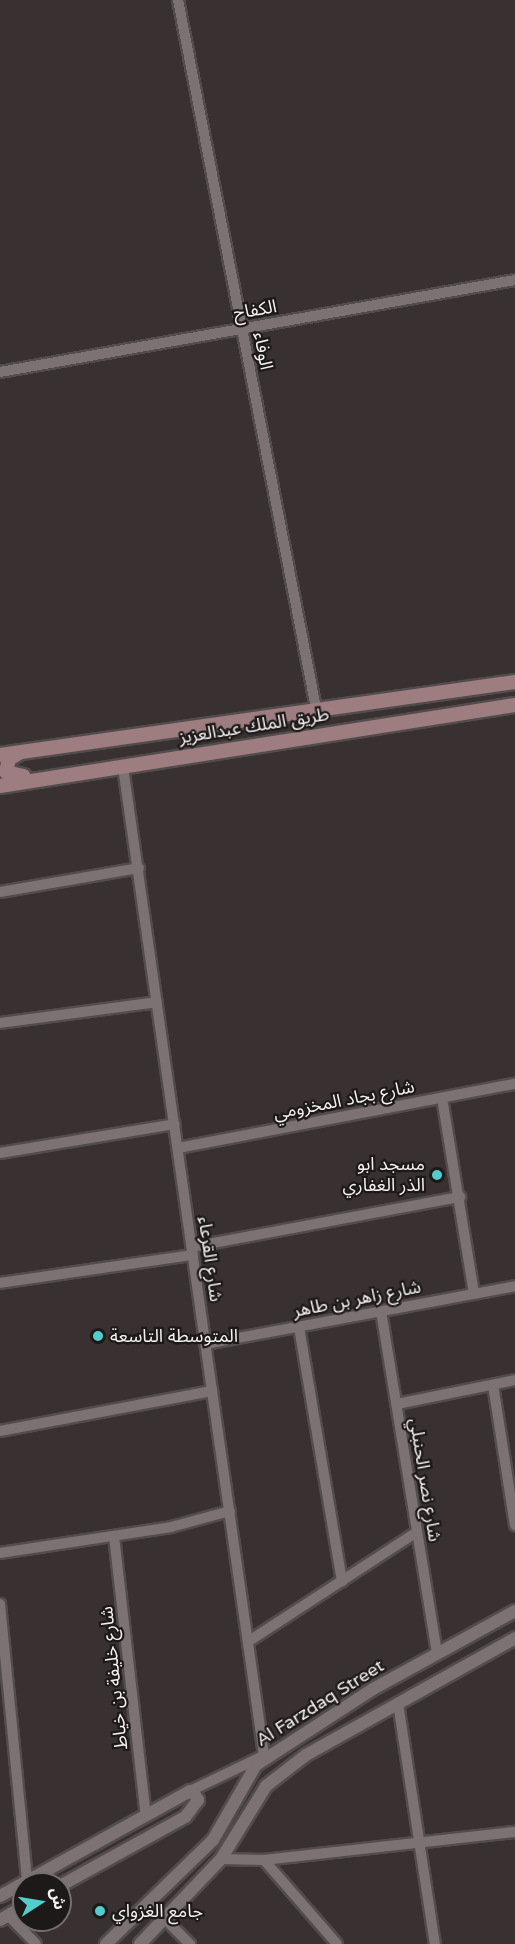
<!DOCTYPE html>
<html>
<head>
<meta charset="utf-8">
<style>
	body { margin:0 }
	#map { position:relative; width:515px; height:1944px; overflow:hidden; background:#393031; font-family:"Varela Round","Noto Sans Arabic",sans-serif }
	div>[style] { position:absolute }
	.roads { filter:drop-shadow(2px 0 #534c4c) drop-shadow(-2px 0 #534c4c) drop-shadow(0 2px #534c4c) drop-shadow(0 -2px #534c4c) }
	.minor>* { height:10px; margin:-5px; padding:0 5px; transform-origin:5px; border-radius:5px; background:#7c7273 }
	.tertiary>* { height:12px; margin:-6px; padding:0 6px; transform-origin:6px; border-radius:6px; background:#7c7273 }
	.secondary>* { height:14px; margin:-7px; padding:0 7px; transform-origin:7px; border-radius:7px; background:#9e7d80 }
	.dots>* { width:16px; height:16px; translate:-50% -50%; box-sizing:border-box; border:3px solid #1d1919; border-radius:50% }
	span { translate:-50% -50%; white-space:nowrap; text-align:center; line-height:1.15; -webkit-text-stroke:4.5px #1d1919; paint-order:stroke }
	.street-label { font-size:18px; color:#f6f0f1 }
	.poi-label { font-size:18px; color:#f6f0f1 }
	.right { translate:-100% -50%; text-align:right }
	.left { translate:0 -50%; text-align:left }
	.north { position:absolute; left:12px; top:1872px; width:60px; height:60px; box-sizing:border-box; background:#1d1919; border:2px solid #746f6f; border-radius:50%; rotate:78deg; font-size:16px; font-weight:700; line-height:24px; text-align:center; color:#f6f0f1 }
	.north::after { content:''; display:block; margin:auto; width:21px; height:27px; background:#53cdcb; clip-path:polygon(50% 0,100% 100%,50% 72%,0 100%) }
</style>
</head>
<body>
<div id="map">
	<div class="roads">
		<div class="minor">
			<i style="left:178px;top:0;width:721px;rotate:78.97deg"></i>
			<i style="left:0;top:372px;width:523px;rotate:-10.13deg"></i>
			<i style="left:123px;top:767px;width:998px;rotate:81.88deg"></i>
			<i style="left:0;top:892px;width:141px;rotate:-9.8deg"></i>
			<i style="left:0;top:1023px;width:158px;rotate:-7.6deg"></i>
			<i style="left:442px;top:1098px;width:198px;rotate:80.7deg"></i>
			<i style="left:178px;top:1148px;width:343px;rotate:-10.8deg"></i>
			<i style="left:0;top:1153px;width:177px;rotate:-9.4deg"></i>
			<i style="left:192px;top:1247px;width:273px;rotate:-10.6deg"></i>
			<i style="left:0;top:1283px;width:195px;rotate:-8.3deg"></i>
			<i style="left:381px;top:1311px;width:348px;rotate:80.7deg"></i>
			<i style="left:299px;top:1327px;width:258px;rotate:80.4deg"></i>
			<i style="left:206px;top:1344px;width:314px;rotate:-10.6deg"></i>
			<i style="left:493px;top:1385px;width:142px;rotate:81.1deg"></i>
			<i style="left:397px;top:1404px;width:120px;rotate:-11.5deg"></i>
			<i style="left:0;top:1431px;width:216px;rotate:-10.7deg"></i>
			<i style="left:114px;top:1536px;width:281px;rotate:83.5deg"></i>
			<i style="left:0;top:1553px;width:173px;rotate:-8.6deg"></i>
			<i style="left:171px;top:1527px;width:61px;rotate:-15.2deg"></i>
			<i style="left:0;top:1604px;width:278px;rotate:84.4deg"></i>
			<i style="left:249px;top:1641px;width:200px;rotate:-33deg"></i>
			<i style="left:398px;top:1703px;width:244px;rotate:81.3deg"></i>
			<i style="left:190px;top:1791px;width:81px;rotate:-25.6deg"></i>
			<i style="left:221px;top:1859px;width:43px;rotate:1.3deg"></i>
			<i style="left:264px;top:1860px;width:111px;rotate:49deg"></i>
			<i style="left:264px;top:1860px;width:253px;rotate:-6.4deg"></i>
			<i style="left:8px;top:1915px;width:40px;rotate:46deg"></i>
			<i style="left:164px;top:1918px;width:37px;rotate:45deg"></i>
		</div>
		<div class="tertiary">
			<i style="left:0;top:1896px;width:217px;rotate:-28.9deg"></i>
			<i style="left:190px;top:1791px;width:6px;rotate:39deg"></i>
			<i style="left:195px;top:1795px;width:6px;rotate:59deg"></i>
			<i style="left:198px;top:1800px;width:21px;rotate:127deg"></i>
			<i style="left:185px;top:1817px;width:143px;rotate:151.1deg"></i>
			<i style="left:0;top:1920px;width:28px;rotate:-30deg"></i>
			<i style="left:106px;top:1944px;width:149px;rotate:-44.2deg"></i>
			<i style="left:213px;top:1840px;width:86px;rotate:-60.2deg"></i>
			<i style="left:256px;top:1765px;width:140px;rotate:-33deg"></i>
			<i style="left:373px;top:1689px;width:162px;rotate:-28.8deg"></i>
			<i style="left:140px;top:1944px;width:117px;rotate:-46.4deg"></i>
			<i style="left:221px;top:1859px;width:86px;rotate:-58.3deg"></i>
			<i style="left:266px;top:1786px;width:51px;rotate:-37.8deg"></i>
			<i style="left:306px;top:1755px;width:240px;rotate:-29.2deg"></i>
		</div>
		<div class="secondary">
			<i style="left:19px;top:753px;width:12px;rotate:149deg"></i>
			<i style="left:9px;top:759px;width:13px;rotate:103deg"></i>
			<i style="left:6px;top:772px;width:18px;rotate:13deg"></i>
			<i style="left:0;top:755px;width:520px;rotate:-8.07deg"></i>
			<i style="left:0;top:786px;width:521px;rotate:-8.94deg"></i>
		</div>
	</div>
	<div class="dots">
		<i style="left:437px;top:1175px;background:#53cdcb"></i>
		<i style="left:98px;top:1336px;background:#53cdcb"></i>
		<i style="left:100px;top:1911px;background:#53cdcb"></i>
	</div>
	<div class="street-label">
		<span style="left:255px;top:310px;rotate:-10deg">الكفاح</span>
		<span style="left:263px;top:351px;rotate:79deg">الوفاء</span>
		<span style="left:254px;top:726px;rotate:-9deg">طريق الملك عبدالعزيز</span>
		<span style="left:344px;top:1100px;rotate:-11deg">شارع بجاد المخزومي</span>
		<span style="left:210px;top:1259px;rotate:82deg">شارع القرعاء</span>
		<span style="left:357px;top:1299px;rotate:-11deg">شارع زاهر بن طاهر</span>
		<span style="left:425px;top:1480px;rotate:81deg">شارع نصر الحنبلي</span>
		<span style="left:114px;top:1678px;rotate:-96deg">شارع خليفة بن خياط</span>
		<span style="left:320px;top:1703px;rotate:-32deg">Al Farzdaq Street</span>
	</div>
	<div class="poi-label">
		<span class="right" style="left:425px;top:1175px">مسجد ابو<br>الذر الغفاري</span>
		<span class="left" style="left:110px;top:1336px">المتوسطة التاسعة</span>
		<span class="left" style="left:112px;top:1911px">جامع الغزواي</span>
	</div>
	<div class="north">ش</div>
</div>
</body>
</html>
